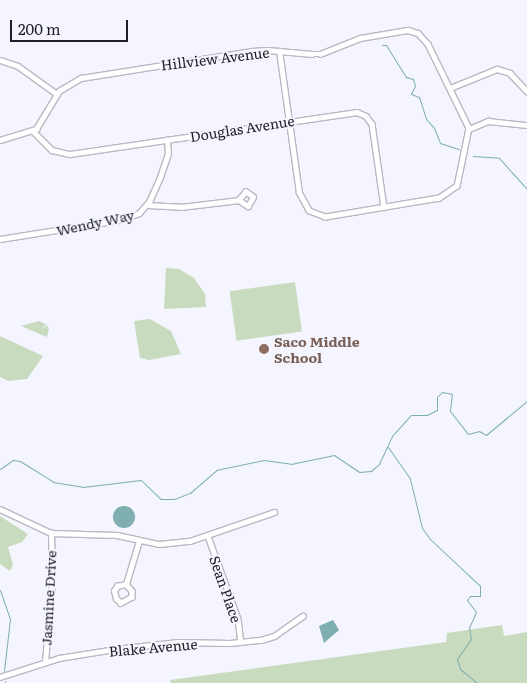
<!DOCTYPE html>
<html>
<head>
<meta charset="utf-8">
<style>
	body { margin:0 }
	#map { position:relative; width:527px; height:683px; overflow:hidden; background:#f4f5fe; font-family:Literata,serif }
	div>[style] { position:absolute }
	.green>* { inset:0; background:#c9dbbf; transform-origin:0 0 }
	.water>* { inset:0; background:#7eaeb0 }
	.round { border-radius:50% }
	.stream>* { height:1px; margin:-0.5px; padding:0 0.5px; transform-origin:0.5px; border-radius:0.5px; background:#7eaeb0 }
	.roads { filter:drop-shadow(1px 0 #b8b9c1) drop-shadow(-1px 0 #b8b9c1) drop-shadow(0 1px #b8b9c1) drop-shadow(0 -1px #b8b9c1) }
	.street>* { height:4.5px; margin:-2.25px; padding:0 2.25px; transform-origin:2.25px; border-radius:2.25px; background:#fff }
	.dots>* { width:14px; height:14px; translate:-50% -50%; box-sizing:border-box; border:2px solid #f4f5fe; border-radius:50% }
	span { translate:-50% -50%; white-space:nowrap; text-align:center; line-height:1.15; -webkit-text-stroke:4px #f4f5fe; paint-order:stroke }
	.street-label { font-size:14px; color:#1e1f22 }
	.education-label { font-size:14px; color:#785e54; font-weight:700 }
	.left { translate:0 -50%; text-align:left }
	.scale { position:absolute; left:10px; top:20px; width:118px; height:22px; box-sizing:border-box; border:2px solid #1e1f22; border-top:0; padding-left:6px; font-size:15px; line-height:18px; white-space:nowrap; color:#1e1f22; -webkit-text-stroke:4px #f4f5fe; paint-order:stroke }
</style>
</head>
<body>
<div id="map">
	<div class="green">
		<i style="clip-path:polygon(166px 268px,179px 269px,194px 278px,205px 294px,206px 307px,164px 309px)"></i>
		<i style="left:295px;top:282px;width:50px;height:66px;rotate:82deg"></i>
		<i style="clip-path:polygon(150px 319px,171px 331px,181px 354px,149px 360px,140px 358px,134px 321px)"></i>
		<i style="clip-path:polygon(39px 321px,46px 324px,41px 330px,47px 325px,49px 328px,47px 337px,21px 326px)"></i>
		<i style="clip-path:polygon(0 336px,43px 356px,27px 379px,8px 381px,0 377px)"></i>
		<i style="clip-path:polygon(0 516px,28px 534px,22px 542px,8px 547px,13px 565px,10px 571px,0 564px)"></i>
		<i style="clip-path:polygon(502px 625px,504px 636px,527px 632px,527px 683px,171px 683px,170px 680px,446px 642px,447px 633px)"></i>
	</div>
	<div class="water">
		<i class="round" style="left:113px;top:506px;width:22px;height:22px"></i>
		<i style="clip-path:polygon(333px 620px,339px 630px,324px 643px,319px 626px)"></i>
	</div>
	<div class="stream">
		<i style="left:382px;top:45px;width:4px"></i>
		<i style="left:386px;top:45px;width:38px;rotate:58deg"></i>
		<i style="left:406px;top:77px;width:7px;rotate:16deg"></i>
		<i style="left:413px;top:79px;width:7px;rotate:74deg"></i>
		<i style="left:415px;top:86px;width:9px;rotate:117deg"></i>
		<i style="left:411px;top:94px;width:9px;rotate:21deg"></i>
		<i style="left:419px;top:97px;width:23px;rotate:72deg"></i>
		<i style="left:426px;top:119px;width:12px;rotate:48deg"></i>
		<i style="left:434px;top:128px;width:16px;rotate:68deg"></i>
		<i style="left:440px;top:143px;width:20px;rotate:18deg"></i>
		<i style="left:473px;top:156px;width:26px;rotate:4deg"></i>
		<i style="left:499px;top:158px;width:42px;rotate:47.9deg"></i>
		<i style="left:388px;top:447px;width:39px;rotate:55deg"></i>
		<i style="left:410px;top:479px;width:50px;rotate:76.2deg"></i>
		<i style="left:422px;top:528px;width:14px;rotate:54deg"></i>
		<i style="left:430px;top:539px;width:69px;rotate:43.2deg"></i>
		<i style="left:480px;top:586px;width:10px;rotate:90deg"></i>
		<i style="left:480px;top:596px;width:10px;rotate:180deg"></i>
		<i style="left:470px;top:596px;width:5px;rotate:127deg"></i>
		<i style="left:467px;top:600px;width:15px;rotate:53deg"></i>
		<i style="left:476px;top:612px;width:17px;rotate:114deg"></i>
		<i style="left:469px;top:628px;width:11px;rotate:80deg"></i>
		<i style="left:471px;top:639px;width:24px;rotate:125deg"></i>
		<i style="left:457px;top:659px;width:10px;rotate:73deg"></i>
		<i style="left:460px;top:669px;width:22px;rotate:39deg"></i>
		<i style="left:0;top:469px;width:16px;rotate:-35deg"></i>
		<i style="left:13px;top:460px;width:7px;rotate:8deg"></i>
		<i style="left:20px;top:461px;width:39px;rotate:32deg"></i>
		<i style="left:53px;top:482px;width:30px;rotate:9deg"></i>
		<i style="left:83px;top:487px;width:58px;rotate:-6.9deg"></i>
		<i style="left:141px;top:480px;width:28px;rotate:44deg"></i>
		<i style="left:161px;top:499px;width:13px"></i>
		<i style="left:174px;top:499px;width:17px;rotate:-21deg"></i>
		<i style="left:190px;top:493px;width:35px;rotate:-41deg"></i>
		<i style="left:216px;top:470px;width:49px;rotate:-11.8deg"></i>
		<i style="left:264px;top:460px;width:27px;rotate:8deg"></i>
		<i style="left:291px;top:464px;width:44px;rotate:-11.8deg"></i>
		<i style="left:334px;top:455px;width:30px;rotate:34deg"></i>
		<i style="left:359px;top:472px;width:12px;rotate:-5deg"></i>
		<i style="left:371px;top:471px;width:11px;rotate:-41deg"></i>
		<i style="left:379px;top:464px;width:31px;rotate:-65deg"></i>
		<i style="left:392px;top:436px;width:28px;rotate:-48deg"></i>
		<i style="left:411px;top:415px;width:16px"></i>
		<i style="left:427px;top:415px;width:11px;rotate:-27deg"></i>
		<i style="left:437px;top:410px;width:13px;rotate:-90deg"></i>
		<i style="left:437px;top:397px;width:7px;rotate:-45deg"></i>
		<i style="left:442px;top:392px;width:10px;rotate:11deg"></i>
		<i style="left:452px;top:394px;width:17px;rotate:97deg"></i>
		<i style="left:450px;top:411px;width:29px;rotate:52deg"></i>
		<i style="left:468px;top:434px;width:11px;rotate:-15deg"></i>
		<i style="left:479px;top:431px;width:8px;rotate:30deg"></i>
		<i style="left:486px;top:435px;width:53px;rotate:-39.7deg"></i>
		<i style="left:0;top:590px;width:31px;rotate:71deg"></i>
		<i style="left:10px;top:619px;width:52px;rotate:96.6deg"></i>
		<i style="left:5px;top:681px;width:2px;rotate:90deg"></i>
	</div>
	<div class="roads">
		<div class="street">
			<i style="left:0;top:60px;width:19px;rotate:18deg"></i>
			<i style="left:18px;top:66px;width:48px;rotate:35.7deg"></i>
			<i style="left:450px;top:88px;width:51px;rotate:-22deg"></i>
			<i style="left:497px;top:69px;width:14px;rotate:17deg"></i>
			<i style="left:510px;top:73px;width:25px;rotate:47deg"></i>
			<i style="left:469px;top:129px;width:21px;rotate:-23deg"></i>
			<i style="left:488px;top:121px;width:39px;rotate:6deg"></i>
			<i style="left:33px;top:131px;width:27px;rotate:45deg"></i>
			<i style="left:52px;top:150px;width:18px;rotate:13deg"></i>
			<i style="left:70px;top:154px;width:290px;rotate:-8.3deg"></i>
			<i style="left:357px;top:112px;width:10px;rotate:24deg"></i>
			<i style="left:366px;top:116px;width:10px;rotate:53deg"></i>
			<i style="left:372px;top:124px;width:84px;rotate:81.8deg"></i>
			<i style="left:0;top:140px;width:38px;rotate:-17deg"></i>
			<i style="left:36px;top:129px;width:44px;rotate:-58.8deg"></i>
			<i style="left:59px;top:91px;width:26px;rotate:-31deg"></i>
			<i style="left:81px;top:78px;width:173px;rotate:-9deg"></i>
			<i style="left:252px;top:51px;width:15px;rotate:-4deg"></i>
			<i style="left:267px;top:50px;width:12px;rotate:5deg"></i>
			<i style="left:279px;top:51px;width:33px;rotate:5deg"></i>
			<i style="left:312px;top:54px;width:8px"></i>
			<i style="left:320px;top:54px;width:43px;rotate:-21.8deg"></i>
			<i style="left:360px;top:38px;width:49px;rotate:-9.5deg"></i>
			<i style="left:408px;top:30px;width:10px;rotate:17deg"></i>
			<i style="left:418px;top:33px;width:15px;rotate:48deg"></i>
			<i style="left:428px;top:44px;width:93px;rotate:64deg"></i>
			<i style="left:469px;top:128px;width:59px;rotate:101.7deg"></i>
			<i style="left:457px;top:186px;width:22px;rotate:146deg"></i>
			<i style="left:439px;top:198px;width:116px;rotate:170.5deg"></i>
			<i style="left:325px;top:217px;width:17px;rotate:-159deg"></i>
			<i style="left:309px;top:211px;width:21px;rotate:-119deg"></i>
			<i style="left:299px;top:193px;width:143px;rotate:-98deg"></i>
			<i style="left:147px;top:205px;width:34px;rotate:3deg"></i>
			<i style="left:181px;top:207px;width:58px;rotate:-6.9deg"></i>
			<i style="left:239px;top:200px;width:11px;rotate:34deg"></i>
			<i style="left:248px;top:206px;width:10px;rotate:-61deg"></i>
			<i style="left:253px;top:197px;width:9px;rotate:-144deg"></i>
			<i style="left:246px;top:192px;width:11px;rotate:131deg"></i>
			<i style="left:0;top:239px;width:120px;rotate:-9.1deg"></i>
			<i style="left:118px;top:220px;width:22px;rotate:-18deg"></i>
			<i style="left:139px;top:213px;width:15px;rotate:-48deg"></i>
			<i style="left:149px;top:202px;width:27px;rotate:-66deg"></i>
			<i style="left:160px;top:177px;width:24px;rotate:-71deg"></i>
			<i style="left:168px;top:154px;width:14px;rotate:-94deg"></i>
			<i style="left:0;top:509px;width:56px;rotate:25.2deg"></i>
			<i style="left:51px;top:533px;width:66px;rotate:1.7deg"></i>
			<i style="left:117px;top:535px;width:43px;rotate:12.1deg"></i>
			<i style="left:159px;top:544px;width:31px;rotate:-6deg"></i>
			<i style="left:190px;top:541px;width:89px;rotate:-19deg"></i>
			<i style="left:208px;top:536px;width:88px;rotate:70.1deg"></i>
			<i style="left:238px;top:619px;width:23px;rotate:83deg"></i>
			<i style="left:126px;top:584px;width:9px;rotate:49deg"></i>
			<i style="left:132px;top:591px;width:6px;rotate:90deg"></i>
			<i style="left:132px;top:597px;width:13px;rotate:151deg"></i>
			<i style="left:121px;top:603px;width:6px;rotate:-141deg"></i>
			<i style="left:116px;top:599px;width:8px;rotate:-104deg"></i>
			<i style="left:114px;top:591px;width:6px;rotate:-59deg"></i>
			<i style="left:117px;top:586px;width:9px;rotate:-13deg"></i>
			<i style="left:126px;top:584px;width:45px;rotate:-73.2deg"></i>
			<i style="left:45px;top:662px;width:79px;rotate:-84.9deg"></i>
			<i style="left:52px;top:583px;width:50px;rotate:-91.1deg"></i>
			<i style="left:0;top:677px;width:62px;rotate:-17.9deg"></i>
			<i style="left:59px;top:658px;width:57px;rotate:-9.1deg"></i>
			<i style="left:115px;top:649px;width:63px;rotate:-6.3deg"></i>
			<i style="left:178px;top:642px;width:52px;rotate:1.1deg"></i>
			<i style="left:230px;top:643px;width:31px;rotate:-6deg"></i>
			<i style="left:261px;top:640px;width:14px;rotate:-17deg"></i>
			<i style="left:274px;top:636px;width:35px;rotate:-35deg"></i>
		</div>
	</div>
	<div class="dots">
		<i style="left:264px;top:349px;background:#8d6e63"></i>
	</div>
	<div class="street-label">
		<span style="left:215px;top:58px;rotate:-7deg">Hillview Avenue</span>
		<span style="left:242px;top:128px;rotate:-9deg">Douglas Avenue</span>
		<span style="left:95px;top:222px;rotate:-12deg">Wendy Way</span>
		<span style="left:226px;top:589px;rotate:71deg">Sean Place</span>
		<span style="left:48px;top:598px;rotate:-87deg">Jasmine Drive</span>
		<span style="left:153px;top:647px;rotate:-5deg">Blake Avenue</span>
	</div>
	<div class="education-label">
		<span class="left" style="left:274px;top:349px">Saco Middle<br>School</span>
	</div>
	<div class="scale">200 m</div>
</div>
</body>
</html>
